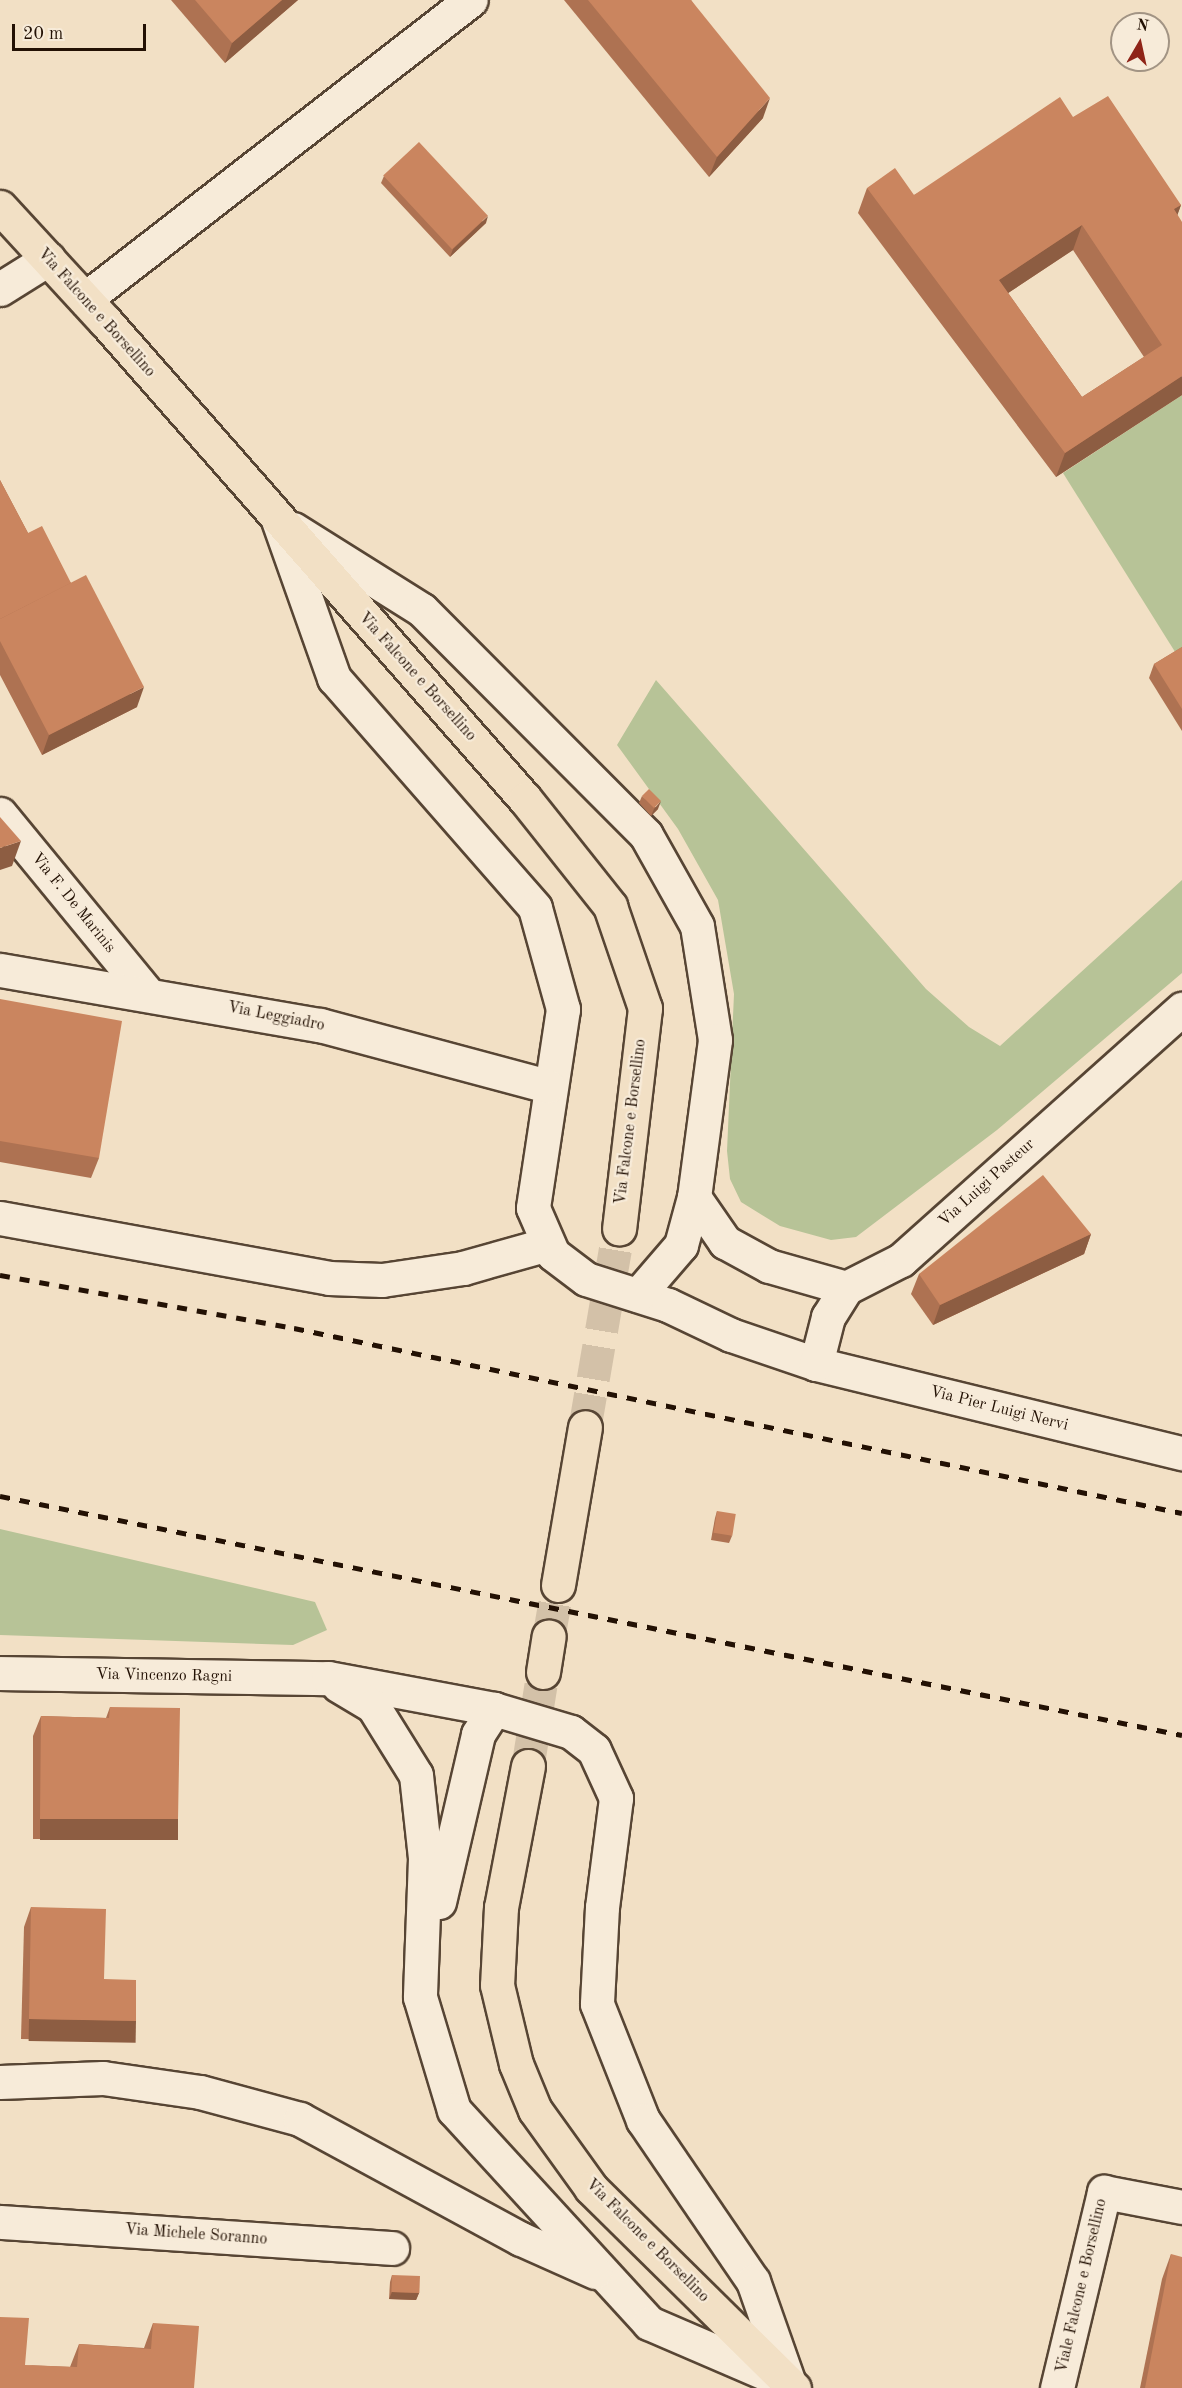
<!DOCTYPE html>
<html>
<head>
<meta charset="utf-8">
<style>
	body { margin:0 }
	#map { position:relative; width:1182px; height:2388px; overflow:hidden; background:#f2e0c5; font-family:"Old Standard TT",serif }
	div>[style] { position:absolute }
	.green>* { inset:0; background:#b7c397 }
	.major-tunnel>* { height:33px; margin-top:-16.5px; transform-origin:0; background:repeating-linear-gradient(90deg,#d3c1a8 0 33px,transparent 0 49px) }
	.roads { filter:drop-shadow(2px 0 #574534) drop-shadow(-2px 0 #574534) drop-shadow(0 2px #574534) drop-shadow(0 -2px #574534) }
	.minor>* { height:33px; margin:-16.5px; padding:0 16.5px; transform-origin:16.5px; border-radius:16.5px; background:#f7ebd9 }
	.major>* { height:33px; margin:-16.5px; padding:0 16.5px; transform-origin:16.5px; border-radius:16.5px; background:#f2e0c5 }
	.rail>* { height:4.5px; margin-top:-2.25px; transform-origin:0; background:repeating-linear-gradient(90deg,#231104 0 10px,transparent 0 20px) }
	.wall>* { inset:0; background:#ae7252 }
	.shaded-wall>* { inset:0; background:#8d5d42; transform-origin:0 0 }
	.building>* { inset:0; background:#ca855f; transform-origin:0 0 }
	span { translate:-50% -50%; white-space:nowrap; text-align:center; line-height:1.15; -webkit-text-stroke:4.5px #f7ebd9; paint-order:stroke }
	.street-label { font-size:16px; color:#231104 }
	.north { position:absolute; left:1110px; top:12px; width:60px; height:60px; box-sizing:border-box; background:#f7ebd9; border:2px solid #a29484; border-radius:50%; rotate:9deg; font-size:16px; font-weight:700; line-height:24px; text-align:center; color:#231104 }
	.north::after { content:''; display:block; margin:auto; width:21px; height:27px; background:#8f2418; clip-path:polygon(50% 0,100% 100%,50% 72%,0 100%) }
	.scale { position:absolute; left:12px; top:24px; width:134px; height:27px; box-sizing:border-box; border:3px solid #231104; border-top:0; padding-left:8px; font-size:18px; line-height:21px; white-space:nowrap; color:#231104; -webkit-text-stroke:4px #f7ebd9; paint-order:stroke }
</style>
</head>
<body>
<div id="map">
	<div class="green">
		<i style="clip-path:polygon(1182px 395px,1182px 663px,1063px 473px)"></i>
		<i style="clip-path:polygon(656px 680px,926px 989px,969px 1027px,1000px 1046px,1182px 880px,1182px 973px,997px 1130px,856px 1237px,831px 1240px,780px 1226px,741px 1202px,730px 1179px,727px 1151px,734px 994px,718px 900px,678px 829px,617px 745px)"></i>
		<i style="clip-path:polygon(0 1529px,315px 1602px,327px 1630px,293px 1645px,0 1635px)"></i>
	</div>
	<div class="major-tunnel">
		<i style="left:585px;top:1427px;width:202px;rotate:-80.3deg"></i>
		<i style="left:549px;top:1636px;width:52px;rotate:-80deg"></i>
		<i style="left:528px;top:1766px;width:95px;rotate:-80.9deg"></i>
	</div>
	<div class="roads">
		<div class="minor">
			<i style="left:0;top:289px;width:57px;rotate:-32deg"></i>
			<i style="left:85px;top:299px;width:488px;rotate:-37.8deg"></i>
			<i style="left:278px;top:520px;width:168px;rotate:70.5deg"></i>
			<i style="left:334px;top:678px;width:305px;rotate:48.8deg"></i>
			<i style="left:535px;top:908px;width:105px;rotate:74.5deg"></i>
			<i style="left:563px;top:1009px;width:201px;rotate:98.6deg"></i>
			<i style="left:533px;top:1208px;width:50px;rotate:66.5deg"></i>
			<i style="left:553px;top:1254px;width:41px;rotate:37.1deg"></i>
			<i style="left:586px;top:1279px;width:86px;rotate:17.6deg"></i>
			<i style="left:668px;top:1305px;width:70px;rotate:25.5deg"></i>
			<i style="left:731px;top:1335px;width:90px;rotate:18.8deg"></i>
			<i style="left:816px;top:1364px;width:377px;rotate:13.7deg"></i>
			<i style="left:293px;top:529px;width:152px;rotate:32.1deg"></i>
			<i style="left:422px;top:610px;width:317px;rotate:45.1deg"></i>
			<i style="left:646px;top:835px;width:104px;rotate:60.7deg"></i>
			<i style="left:697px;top:926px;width:115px;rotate:81deg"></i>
			<i style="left:715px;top:1040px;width:158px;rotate:97.6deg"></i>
			<i style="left:694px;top:1197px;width:50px;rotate:105.2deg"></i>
			<i style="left:681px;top:1245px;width:66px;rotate:130.7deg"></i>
			<i style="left:0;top:814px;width:230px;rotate:50.6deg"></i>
			<i style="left:0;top:970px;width:325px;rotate:9.8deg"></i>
			<i style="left:320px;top:1025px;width:236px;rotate:15deg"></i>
			<i style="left:694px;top:1197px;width:55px;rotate:55.4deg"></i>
			<i style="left:725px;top:1242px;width:50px;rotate:28.6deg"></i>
			<i style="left:769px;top:1266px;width:80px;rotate:15.9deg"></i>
			<i style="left:0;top:1218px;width:334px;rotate:10.3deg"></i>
			<i style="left:329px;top:1278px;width:53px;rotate:2.2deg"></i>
			<i style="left:382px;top:1280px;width:82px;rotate:-8.4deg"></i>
			<i style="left:463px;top:1268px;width:88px;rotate:-15.8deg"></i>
			<i style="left:816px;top:1364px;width:49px;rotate:-75.7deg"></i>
			<i style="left:828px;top:1317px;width:34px;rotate:-58deg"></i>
			<i style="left:846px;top:1288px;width:62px;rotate:-27deg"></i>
			<i style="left:901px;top:1260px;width:377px;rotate:-41.8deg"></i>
			<i style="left:0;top:1673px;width:328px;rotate:0.9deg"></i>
			<i style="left:328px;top:1678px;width:169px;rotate:10.6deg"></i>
			<i style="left:494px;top:1709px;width:80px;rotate:16.6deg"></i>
			<i style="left:571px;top:1732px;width:29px;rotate:38deg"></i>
			<i style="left:594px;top:1750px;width:53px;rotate:65.4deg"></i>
			<i style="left:616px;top:1798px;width:110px;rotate:97.3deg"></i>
			<i style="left:602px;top:1907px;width:97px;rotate:93deg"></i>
			<i style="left:597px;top:2004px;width:125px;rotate:68.4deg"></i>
			<i style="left:643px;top:2120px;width:195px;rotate:55.7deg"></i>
			<i style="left:753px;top:2281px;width:108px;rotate:70.6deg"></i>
			<i style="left:338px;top:1685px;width:41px;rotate:31deg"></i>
			<i style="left:373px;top:1706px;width:81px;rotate:58.1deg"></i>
			<i style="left:416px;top:1775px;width:83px;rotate:83.8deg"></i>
			<i style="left:425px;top:1858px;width:139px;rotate:92.1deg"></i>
			<i style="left:420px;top:1997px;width:118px;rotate:73.3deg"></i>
			<i style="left:454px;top:2110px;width:289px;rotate:47.5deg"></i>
			<i style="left:649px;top:2323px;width:151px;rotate:23.3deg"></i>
			<i style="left:439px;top:1902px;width:172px;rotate:-76.9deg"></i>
			<i style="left:478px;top:1734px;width:30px;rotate:-57deg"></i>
			<i style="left:0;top:2082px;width:103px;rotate:-2.2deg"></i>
			<i style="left:103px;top:2078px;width:98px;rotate:8.2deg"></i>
			<i style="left:200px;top:2092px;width:104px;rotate:15.1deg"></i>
			<i style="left:300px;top:2119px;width:251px;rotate:28.5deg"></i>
			<i style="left:521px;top:2239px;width:81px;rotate:24deg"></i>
			<i style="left:0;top:2222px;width:393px;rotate:3.8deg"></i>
			<i style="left:1057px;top:2388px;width:202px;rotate:-76.5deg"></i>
			<i style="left:1104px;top:2192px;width:79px;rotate:10.9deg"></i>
		</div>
		<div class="major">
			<i style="left:0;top:207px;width:155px;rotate:47.4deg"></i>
			<i style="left:105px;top:321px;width:636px;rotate:48.7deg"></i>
			<i style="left:525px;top:799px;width:137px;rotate:51.5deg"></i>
			<i style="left:610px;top:906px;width:108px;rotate:71.1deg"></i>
			<i style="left:645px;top:1008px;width:222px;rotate:96.7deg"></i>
			<i style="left:558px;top:1585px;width:160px;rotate:-80.3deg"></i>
			<i style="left:543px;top:1672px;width:36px;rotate:-81deg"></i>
			<i style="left:528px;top:1766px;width:144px;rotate:100.8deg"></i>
			<i style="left:501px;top:1907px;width:78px;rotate:92.9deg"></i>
			<i style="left:497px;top:1985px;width:81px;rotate:76.5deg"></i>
			<i style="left:516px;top:2064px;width:50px;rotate:67.6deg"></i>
			<i style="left:535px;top:2110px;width:96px;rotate:54.3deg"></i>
			<i style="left:591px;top:2188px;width:285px;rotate:44.6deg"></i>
		</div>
	</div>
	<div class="rail">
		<i style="left:0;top:1275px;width:299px;rotate:10.2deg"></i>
		<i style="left:294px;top:1328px;width:907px;rotate:11.77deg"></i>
		<i style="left:0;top:1496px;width:1206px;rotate:11.43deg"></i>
	</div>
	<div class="wall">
		<i style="clip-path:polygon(171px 0,298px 0,225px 63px)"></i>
		<i style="clip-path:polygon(564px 0,691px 0,763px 118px,709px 177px)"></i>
		<i style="clip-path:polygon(evenodd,1073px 117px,1181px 205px,1177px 215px,1182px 395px,1056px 477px,858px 213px,867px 188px,914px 195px,1073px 117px,1073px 250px,1144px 357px,1082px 397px,1008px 293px,1073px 250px)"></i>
		<i style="clip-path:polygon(384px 176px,486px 223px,450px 257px,381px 183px)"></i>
		<i style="clip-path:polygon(0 480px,28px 533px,71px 583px,137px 707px,42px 755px,0 675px)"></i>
		<i style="clip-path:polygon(1182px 647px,1182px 731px,1149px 678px,1154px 664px)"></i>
		<i style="clip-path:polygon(642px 796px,658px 809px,651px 816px,639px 803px)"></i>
		<i style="clip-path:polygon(0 999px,99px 1158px,91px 1178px,0 1162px)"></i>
		<i style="clip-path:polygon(1091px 1234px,1084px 1254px,933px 1325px,911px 1294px,919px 1274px)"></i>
		<i style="clip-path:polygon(717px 1511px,732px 1536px,729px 1543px,711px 1540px,715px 1518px)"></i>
		<i style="clip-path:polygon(110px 1707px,178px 1819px,171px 1839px,33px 1839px,33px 1736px,41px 1716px,106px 1718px)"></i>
		<i style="clip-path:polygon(31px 1907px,104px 1979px,136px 2021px,128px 2041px,21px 2039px,24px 1927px)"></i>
		<i style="clip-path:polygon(1171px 2254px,1182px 2388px,1140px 2388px,1162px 2279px)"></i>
		<i style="clip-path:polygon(392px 2275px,419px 2293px,416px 2300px,389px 2299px,390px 2282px)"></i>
		<i style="clip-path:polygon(153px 2323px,194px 2388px,25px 2365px,70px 2367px,79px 2344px,144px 2348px)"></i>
	</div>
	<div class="shaded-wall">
		<i style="clip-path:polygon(282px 0,298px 0,225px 63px,232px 43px)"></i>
		<i style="clip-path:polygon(770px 98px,763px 118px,709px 177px,717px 157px)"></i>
		<i style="clip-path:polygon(1181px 205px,1172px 230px,1174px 209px)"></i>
		<i style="clip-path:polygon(488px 216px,486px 223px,450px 257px,453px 249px)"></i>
		<i style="clip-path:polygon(1082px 225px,1073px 250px,990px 305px,999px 280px)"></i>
		<i style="clip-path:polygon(1182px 376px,1182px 395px,1056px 477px,1065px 453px)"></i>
		<i style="clip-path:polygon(144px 687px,137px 707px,42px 755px,49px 735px)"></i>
		<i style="clip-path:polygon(661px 801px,658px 809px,651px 816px,654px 809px)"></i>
		<i style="clip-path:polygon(21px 841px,12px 866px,0 870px,0 848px)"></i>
		<i style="clip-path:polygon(1091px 1234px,1084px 1254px,933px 1325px,940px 1305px)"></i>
		<i style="left:40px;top:1819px;width:138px;height:21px"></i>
		<i style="left:29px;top:2019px;width:107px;height:22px;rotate:1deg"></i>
		<i style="clip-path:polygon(392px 2292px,419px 2293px,416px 2300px,389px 2299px)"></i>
	</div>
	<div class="building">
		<i style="clip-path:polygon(195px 0,282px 0,232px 43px)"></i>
		<i style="clip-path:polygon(588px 0,691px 0,770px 98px,717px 157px)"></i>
		<i style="clip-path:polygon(evenodd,1108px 96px,1181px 205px,1174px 209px,1182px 222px,1182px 376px,1065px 453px,867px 188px,895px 168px,914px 195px,1060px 97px,1073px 117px,1108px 96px,1082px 225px,1162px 345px,1082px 397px,999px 280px,1082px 225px)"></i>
		<i style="left:419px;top:142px;width:101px;height:49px;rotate:47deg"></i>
		<i style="clip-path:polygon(0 480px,28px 533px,42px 526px,71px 583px,0 619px)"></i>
		<i style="clip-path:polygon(86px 575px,144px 687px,49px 735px,0 641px,0 619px)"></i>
		<i style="clip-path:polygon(1182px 647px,1182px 709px,1154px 664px)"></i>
		<i style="left:649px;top:789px;width:17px;height:10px;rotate:45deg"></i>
		<i style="clip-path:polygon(0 817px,21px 841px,0 848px)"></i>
		<i style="clip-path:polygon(0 999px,122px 1021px,99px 1158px,0 1141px)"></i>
		<i style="clip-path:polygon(1043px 1175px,1091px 1234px,940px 1305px,919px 1274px)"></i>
		<i style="left:717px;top:1511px;width:19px;height:22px;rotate:9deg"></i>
		<i style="clip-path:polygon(110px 1707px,180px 1708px,178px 1819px,40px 1819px,41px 1716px,109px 1718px)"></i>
		<i style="clip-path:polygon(31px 1907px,106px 1909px,104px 1979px,136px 1980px,136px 2021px,29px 2019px)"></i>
		<i style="clip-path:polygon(1171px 2254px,1182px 2257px,1182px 2388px,1145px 2388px)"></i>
		<i style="left:392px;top:2275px;width:28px;height:17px;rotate:2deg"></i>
		<i style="clip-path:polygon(0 2317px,29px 2318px,25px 2365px,77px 2367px,79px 2344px,151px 2349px,153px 2323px,199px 2326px,194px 2388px,0 2388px)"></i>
	</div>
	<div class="street-label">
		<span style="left:96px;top:313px;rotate:48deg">Via Falcone e Borsellino</span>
		<span style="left:417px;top:677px;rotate:48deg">Via Falcone e Borsellino</span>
		<span style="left:73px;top:903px;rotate:51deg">Via F. De Marinis</span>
		<span style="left:276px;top:1017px;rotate:11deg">Via Leggiadro</span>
		<span style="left:631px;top:1122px;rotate:-83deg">Via Falcone e Borsellino</span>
		<span style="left:987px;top:1183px;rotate:-42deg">Via Luigi Pasteur</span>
		<span style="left:999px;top:1409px;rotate:14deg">Via Pier Luigi Nervi</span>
		<span style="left:164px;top:1676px;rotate:1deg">Via Vincenzo Ragni</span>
		<span style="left:196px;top:2235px;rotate:4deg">Via Michele Soranno</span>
		<span style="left:647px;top:2241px;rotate:45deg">Via Falcone e Borsellino</span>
		<span style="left:1082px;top:2286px;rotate:-77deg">Viale Falcone e Borsellino</span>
	</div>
	<div class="north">N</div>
	<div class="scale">20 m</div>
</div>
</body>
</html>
